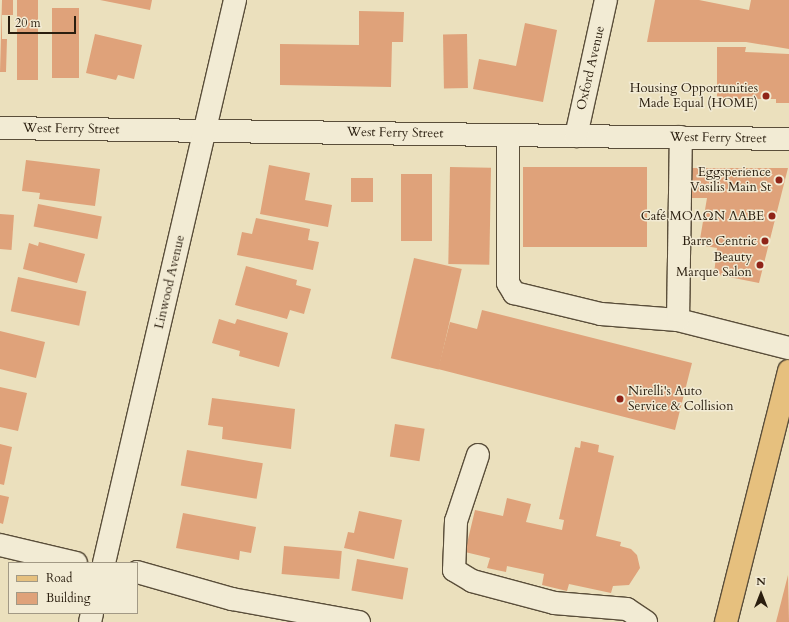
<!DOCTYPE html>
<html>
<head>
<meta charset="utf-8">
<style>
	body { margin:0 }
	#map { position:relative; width:789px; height:622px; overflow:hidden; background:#ebe0bd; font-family:Cardo,serif }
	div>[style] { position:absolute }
	.building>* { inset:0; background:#dfa27a; transform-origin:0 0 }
	.roads { filter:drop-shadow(1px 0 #5a4e3a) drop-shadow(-1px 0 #5a4e3a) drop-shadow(0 1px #5a4e3a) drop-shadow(0 -1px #5a4e3a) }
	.minor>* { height:22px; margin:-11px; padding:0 11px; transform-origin:11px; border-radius:11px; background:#f2ebd4 }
	.major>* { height:22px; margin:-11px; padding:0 11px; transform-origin:11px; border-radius:11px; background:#e6c07e }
	.dots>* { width:11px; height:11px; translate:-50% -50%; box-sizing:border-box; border:2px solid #f2ebd4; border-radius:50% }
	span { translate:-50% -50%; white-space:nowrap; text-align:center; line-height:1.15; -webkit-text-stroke:3px #f2ebd4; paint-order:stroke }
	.street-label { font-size:13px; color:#2a1e0f }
	.poi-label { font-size:13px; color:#2a1e0f }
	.right { translate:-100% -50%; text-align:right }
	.left { translate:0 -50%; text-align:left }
	.legend { position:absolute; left:8px; top:562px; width:130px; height:52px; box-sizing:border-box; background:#f2ebd4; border:1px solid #a29985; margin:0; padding:5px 7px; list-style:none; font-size:12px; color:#2a1e0f }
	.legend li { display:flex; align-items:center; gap:8px; height:20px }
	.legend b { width:20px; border:1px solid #a29985 }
	.north { position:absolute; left:741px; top:574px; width:40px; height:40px; -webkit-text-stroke:3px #f2ebd4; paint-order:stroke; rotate:0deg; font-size:11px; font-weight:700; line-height:16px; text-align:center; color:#2a1e0f }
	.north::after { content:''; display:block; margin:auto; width:14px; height:18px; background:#2a1e0f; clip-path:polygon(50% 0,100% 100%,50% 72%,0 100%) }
	.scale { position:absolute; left:8px; top:16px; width:68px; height:18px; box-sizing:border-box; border:2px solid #2a1e0f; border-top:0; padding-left:5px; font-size:12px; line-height:14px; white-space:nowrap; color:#2a1e0f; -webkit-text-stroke:3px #f2ebd4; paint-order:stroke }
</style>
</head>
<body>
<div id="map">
	<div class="building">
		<i style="clip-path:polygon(2px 0,13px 0,13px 15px,2px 15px,2px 39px,7px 39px,6px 72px,0 72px)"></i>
		<i style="left:17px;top:0;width:21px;height:80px"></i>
		<i style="clip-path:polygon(100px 0,152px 0,150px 10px)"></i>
		<i style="clip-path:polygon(655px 0,699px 0,749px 10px,751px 0,789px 0,789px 49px,746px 42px,647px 42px)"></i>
		<i style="left:52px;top:8px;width:27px;height:70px"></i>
		<i style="clip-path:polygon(359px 11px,404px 12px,403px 42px,392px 42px,391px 87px,280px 85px,280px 44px,359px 45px)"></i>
		<i style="clip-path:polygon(525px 23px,557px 30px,543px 102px,473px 89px,479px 59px,516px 66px)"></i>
		<i style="clip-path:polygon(95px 34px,142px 45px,134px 79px,118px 75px,116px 80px,86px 73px)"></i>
		<i style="left:467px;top:34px;width:54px;height:24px;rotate:89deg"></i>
		<i style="clip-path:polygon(717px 47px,746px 47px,745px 52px,789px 54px,789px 103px,776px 103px,776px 99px,717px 99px)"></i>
		<i style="clip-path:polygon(26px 160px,100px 169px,95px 206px,39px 199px,40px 193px,22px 191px)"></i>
		<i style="clip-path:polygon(269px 165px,310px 173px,305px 200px,332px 205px,328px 227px,260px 214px)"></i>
		<i style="left:450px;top:167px;width:41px;height:97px;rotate:1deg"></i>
		<i style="left:523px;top:167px;width:124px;height:80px"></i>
		<i style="clip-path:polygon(688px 168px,788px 168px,759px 283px,714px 274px,717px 248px,699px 245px,707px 198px,688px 198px)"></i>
		<i style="left:401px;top:174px;width:31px;height:67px"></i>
		<i style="left:351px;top:178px;width:22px;height:24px"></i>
		<i style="left:38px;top:204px;width:65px;height:23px;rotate:11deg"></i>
		<i style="left:0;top:214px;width:14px;height:35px;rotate:4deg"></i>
		<i style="clip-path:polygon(256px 218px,310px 229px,308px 240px,319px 242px,313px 270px,237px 255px,242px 232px,252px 234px)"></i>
		<i style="clip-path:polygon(39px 242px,85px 254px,77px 283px,23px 269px,29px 243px,38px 246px)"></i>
		<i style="left:414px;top:258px;width:49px;height:103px;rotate:13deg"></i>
		<i style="clip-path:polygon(246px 266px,297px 280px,296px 285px,311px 289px,304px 314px,290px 310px,287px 319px,235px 305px)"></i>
		<i style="left:18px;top:277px;width:70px;height:35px;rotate:12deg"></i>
		<i style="clip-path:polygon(482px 310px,692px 363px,675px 430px,438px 369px,450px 322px,477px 329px)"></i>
		<i style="clip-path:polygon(219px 319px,235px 324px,237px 319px,288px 333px,279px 367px,239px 356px,240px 351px,212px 343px)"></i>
		<i style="clip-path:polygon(0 331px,45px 342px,36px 378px,0 369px)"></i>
		<i style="clip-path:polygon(0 387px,27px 393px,18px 431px,0 427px)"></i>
		<i style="clip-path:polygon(212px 398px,295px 409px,291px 449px,222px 439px,223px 427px,208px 425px)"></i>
		<i style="left:395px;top:424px;width:30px;height:33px;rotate:9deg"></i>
		<i style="clip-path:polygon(581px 441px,599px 445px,598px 452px,614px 456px,596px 536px,621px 542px,620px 546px,631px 549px,637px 555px,640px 568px,629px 585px,613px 586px,611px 593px,569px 584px,567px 591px,542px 585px,544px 574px,507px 566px,506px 572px,487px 568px,490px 558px,465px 552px,475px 510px,503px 516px,507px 498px,531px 504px,526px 522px,562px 530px,564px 520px,559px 519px,575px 447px,580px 448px)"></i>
		<i style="clip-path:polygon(0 444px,12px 447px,4px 485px,0 484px)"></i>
		<i style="left:187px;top:450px;width:77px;height:36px;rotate:10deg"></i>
		<i style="clip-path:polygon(0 495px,9px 497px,3px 524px,0 523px)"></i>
		<i style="clip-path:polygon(359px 511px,402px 520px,394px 559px,344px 548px,348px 532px,354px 533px)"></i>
		<i style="clip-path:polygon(183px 513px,256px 527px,251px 553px,240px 551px,239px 560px,176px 548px)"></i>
		<i style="left:284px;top:546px;width:58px;height:28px;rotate:5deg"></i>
		<i style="left:357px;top:559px;width:52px;height:32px;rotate:10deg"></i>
		<i style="clip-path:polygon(788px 575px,789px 622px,776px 622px)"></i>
	</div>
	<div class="roads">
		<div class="minor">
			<i style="left:0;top:128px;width:789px;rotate:0.8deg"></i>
			<i style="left:508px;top:135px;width:148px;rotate:90deg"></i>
			<i style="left:508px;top:283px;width:12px;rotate:59deg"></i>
			<i style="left:514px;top:293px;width:89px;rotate:13.6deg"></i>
			<i style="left:601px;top:314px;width:77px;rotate:4.5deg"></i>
			<i style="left:678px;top:320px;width:114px;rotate:14.2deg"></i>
			<i style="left:576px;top:136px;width:139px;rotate:-77.6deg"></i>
			<i style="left:678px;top:320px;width:183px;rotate:-89.1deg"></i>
			<i style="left:478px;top:455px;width:70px;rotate:108.4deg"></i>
			<i style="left:456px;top:521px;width:49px;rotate:92.3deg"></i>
			<i style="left:454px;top:570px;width:21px;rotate:31deg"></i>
			<i style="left:472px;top:581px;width:85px;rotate:15deg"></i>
			<i style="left:554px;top:603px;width:73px;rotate:4.7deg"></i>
			<i style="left:627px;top:609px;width:23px;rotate:34deg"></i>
			<i style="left:0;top:545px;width:78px;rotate:13.3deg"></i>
			<i style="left:104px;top:563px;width:578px;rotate:-76.9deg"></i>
			<i style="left:137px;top:572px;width:99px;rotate:15.9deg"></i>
			<i style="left:232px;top:599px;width:129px;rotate:10.3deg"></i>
			<i style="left:90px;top:622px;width:9px;rotate:-77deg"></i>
		</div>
		<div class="major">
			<i style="left:726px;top:622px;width:259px;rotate:-75.9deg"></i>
		</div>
	</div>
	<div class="dots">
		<i style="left:766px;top:96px;background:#8f2418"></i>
		<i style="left:779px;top:180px;background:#8f2418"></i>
		<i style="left:772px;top:216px;background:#8f2418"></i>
		<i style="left:765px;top:241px;background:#8f2418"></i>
		<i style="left:760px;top:265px;background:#8f2418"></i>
		<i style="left:620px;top:399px;background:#8f2418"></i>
	</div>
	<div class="street-label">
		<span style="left:591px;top:68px;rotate:-77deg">Oxford Avenue</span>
		<span style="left:71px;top:129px;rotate:1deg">West Ferry Street</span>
		<span style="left:395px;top:133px;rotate:1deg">West Ferry Street</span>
		<span style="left:718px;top:138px;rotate:1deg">West Ferry Street</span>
		<span style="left:170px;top:282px;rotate:-77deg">Linwood Avenue</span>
	</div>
	<div class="poi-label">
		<span class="right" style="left:758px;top:96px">Housing Opportunities<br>Made Equal (HOME)</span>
		<span class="right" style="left:771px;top:180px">Eggsperience<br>Vasilis Main St</span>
		<span class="right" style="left:764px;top:216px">Café MOΛΩN ΛABE</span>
		<span class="right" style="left:757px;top:241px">Barre Centric</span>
		<span class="right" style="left:752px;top:265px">Beauty<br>Marque Salon</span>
		<span class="left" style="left:628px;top:399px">Nirelli's Auto<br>Service &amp; Collision</span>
	</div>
	<ul class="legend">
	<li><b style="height:5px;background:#e6c07e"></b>Road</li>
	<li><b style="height:11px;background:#dfa27a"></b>Building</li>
	</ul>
	<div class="north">N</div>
	<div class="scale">20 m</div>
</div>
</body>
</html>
